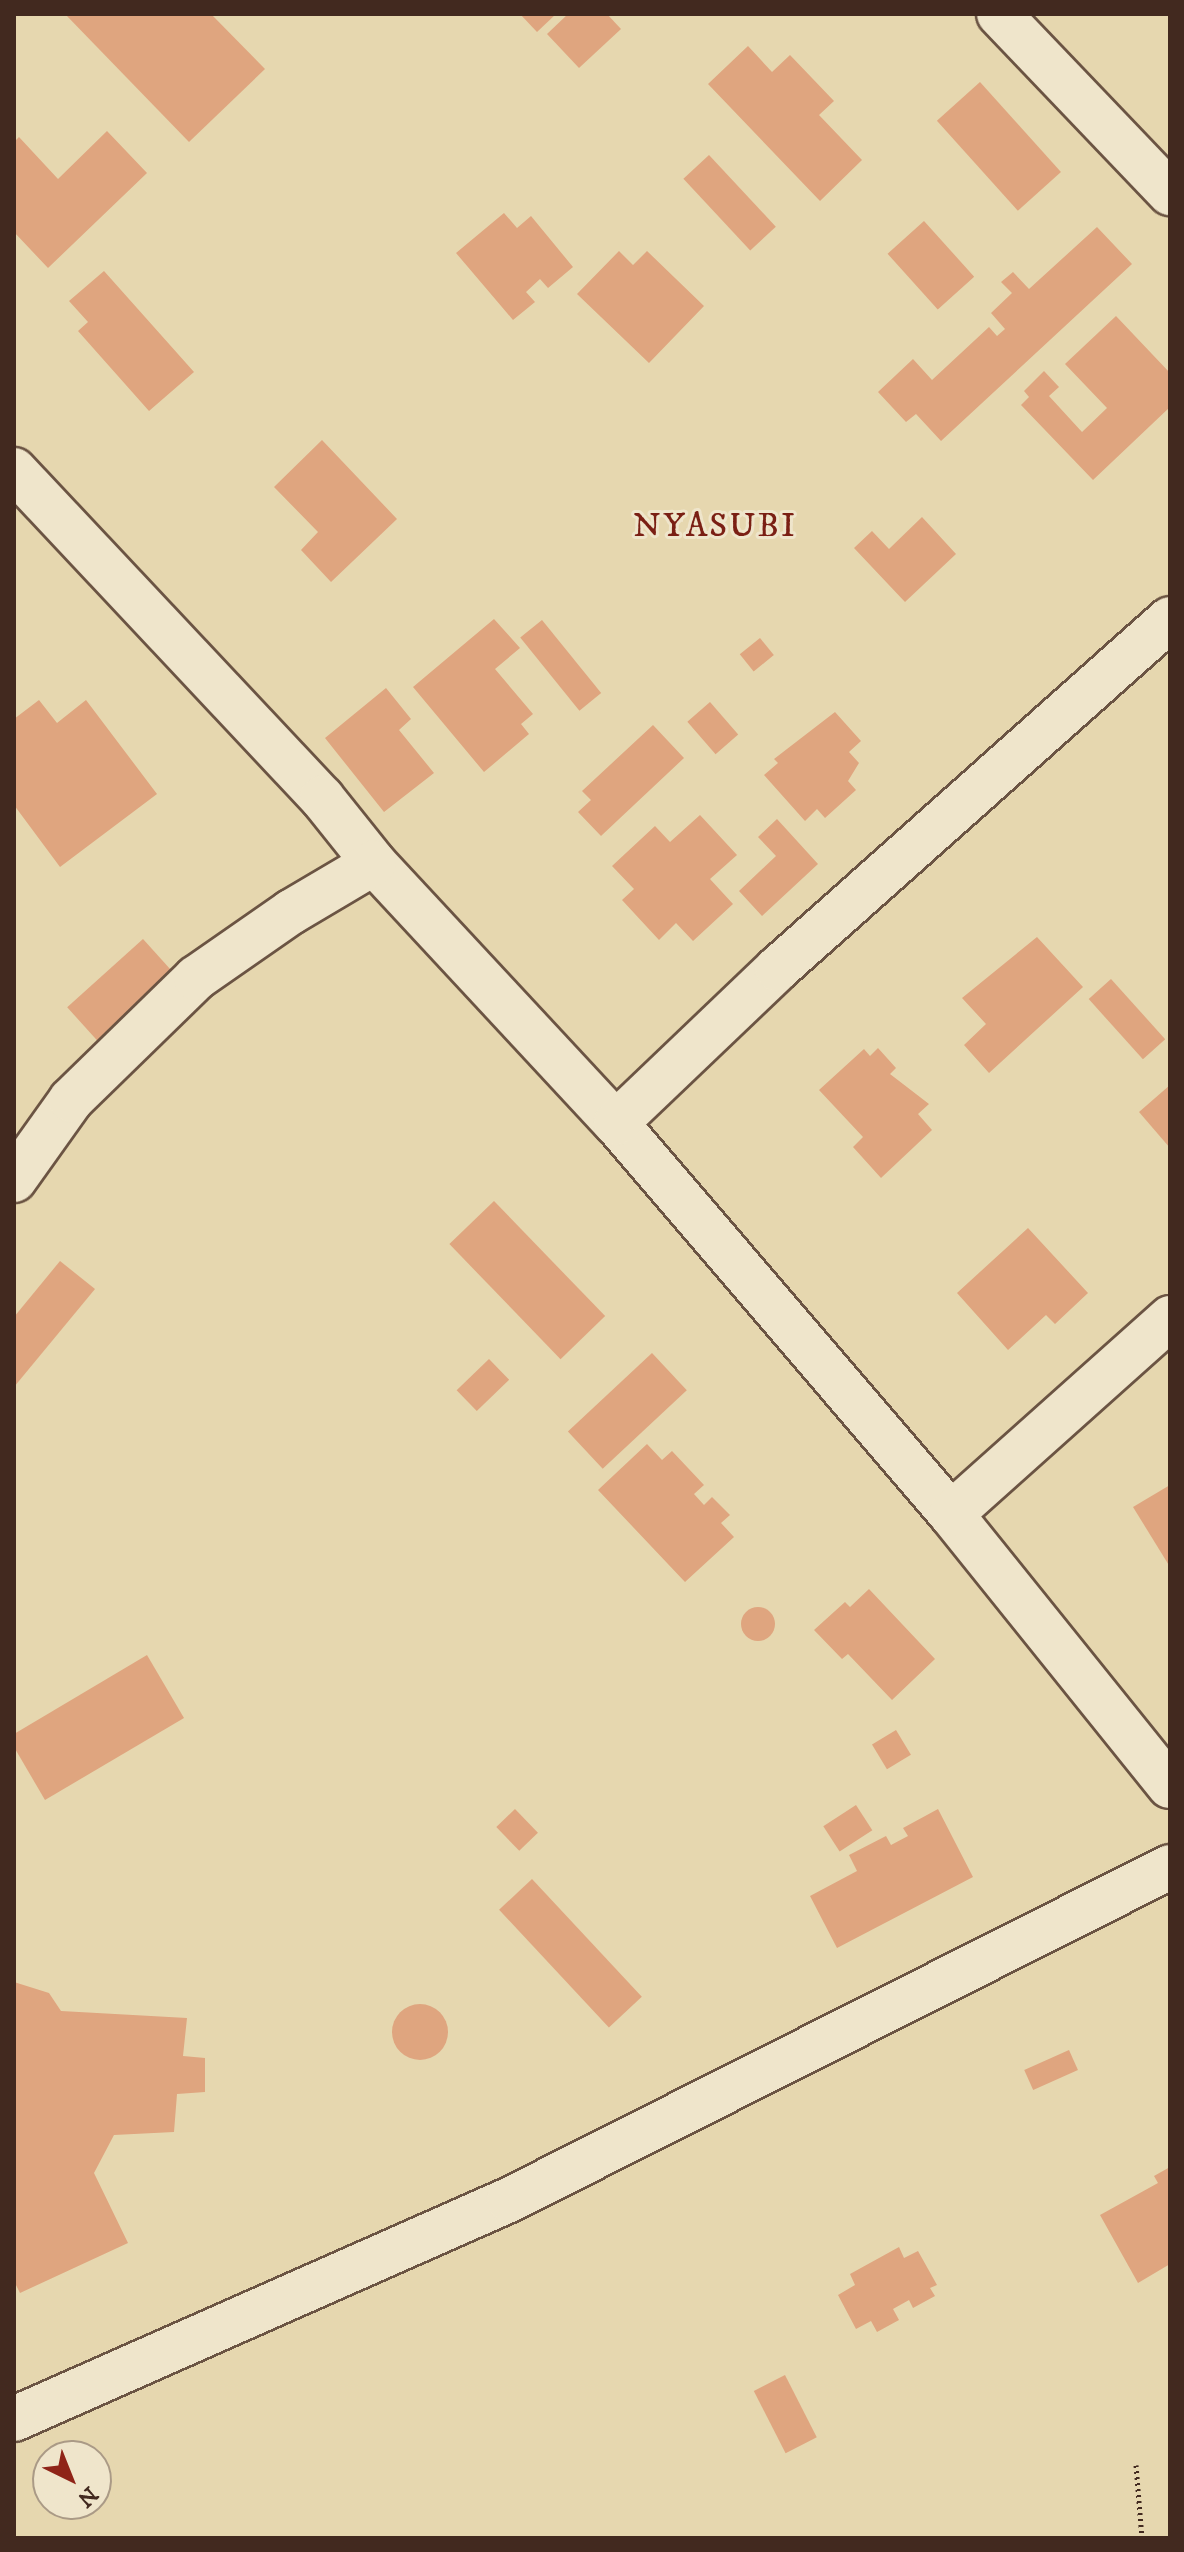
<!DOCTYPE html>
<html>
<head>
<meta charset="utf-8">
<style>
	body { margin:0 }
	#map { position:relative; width:1184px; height:2552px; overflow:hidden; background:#e6d7af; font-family:"IM FELL DW Pica",serif }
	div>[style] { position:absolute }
	.building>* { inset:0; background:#dfa57f; transform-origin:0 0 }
	.round { border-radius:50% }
	.path>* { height:5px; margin-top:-2.5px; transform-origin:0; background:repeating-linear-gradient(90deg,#42291f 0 2px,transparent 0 6px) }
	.roads { filter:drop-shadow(2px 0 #6b5443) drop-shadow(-2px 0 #6b5443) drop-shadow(0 2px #6b5443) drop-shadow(0 -2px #6b5443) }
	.minor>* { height:44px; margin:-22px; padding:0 22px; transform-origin:22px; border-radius:22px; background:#efe5cb }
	span { translate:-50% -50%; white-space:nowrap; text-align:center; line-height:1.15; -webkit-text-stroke:6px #efe5cb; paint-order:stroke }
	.quarter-label { font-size:34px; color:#7a1f14; letter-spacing:2px }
	.frame { position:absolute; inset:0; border:16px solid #42291f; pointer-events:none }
	.north { position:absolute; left:32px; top:2440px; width:80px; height:80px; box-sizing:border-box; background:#efe5cb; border:2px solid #aa9a86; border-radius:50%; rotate:137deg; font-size:22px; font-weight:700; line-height:32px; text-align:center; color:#42291f }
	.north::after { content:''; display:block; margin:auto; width:28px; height:36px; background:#8f2418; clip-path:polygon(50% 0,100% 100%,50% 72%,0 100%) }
</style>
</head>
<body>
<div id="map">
	<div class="building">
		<i style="clip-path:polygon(65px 14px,211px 14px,265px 69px,189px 142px)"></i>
		<i style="clip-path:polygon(520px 14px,556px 14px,537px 32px)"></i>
		<i style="clip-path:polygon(568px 14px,607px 14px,621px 29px,579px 68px,547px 34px)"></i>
		<i style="clip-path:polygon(748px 46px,772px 72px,790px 55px,834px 101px,819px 115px,862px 160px,820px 201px,708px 84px)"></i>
		<i style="left:980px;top:82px;width:121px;height:58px;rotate:48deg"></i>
		<i style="clip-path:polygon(107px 131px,147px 173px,48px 268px,14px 232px,14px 142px,19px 137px,58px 179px)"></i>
		<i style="left:709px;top:155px;width:98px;height:35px;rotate:47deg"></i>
		<i style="clip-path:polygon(504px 213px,517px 228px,531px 216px,573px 267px,548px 288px,540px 279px,526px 292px,535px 302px,513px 320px,456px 253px)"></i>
		<i style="left:924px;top:221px;width:75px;height:49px;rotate:48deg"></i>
		<i style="clip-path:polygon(1097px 227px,1132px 264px,941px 441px,916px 414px,906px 422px,878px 392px,913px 359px,932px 380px,989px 327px,997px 336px,1005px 329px,991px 313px,1012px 293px,1001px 282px,1013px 272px,1029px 289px)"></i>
		<i style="clip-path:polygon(619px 251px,633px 265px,647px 251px,704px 306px,649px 363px,577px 294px)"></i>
		<i style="clip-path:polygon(104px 271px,194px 372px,149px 411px,78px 331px,88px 322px,69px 301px)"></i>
		<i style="clip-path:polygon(1116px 316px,1170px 373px,1170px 407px,1093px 480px,1021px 405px,1029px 397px,1024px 391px,1044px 371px,1059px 387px,1049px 396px,1082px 432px,1107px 408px,1065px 364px)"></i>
		<i style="clip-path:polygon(322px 440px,397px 519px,331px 582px,301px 550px,318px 532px,274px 487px)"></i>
		<i style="clip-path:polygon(922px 517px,956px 554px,905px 602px,854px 548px,872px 531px,889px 549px)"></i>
		<i style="clip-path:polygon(494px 619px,520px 648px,495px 669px,533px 714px,521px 724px,529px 734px,484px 772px,413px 687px)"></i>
		<i style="left:542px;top:620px;width:94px;height:28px;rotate:51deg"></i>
		<i style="left:760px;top:638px;width:22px;height:26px;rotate:51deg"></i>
		<i style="clip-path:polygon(386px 688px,411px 719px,399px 730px,434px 773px,384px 812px,325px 738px)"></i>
		<i style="clip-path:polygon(39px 700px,57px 723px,86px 700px,157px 794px,60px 867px,14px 805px,14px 719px)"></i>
		<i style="left:710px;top:702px;width:43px;height:30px;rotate:49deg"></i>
		<i style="clip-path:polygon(835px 712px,861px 741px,849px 752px,859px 763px,848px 781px,856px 790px,825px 818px,817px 809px,805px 821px,764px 775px,778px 763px,774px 759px)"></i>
		<i style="clip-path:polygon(653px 725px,684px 758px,601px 836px,578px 812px,591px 800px,582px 791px)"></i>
		<i style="clip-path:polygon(700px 815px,737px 855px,710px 879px,733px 904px,693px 941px,676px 923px,659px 940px,622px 900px,634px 889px,612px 866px,655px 826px,670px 842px)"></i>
		<i style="clip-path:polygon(777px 819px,818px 864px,762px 916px,739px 891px,776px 856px,758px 837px)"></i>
		<i style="clip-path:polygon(1037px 937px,1083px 987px,989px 1073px,964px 1045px,986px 1024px,962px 998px)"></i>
		<i style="left:143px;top:939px;width:57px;height:102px;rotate:48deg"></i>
		<i style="left:1111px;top:979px;width:81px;height:30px;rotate:48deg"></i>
		<i style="clip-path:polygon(878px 1048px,896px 1068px,890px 1074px,929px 1104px,918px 1114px,932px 1130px,881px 1178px,853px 1147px,863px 1137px,819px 1090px,864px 1049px,870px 1056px)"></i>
		<i style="clip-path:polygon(1170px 1085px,1170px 1148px,1139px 1112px)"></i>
		<i style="left:494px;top:1201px;width:160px;height:62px;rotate:46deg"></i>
		<i style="clip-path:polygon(1028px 1228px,1088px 1293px,1055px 1324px,1046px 1315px,1008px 1350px,957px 1293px)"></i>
		<i style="clip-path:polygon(60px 1261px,95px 1289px,14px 1387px,14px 1317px)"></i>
		<i style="left:652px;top:1353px;width:51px;height:115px;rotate:47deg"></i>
		<i style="left:489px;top:1359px;width:29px;height:45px;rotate:46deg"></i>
		<i style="clip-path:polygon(647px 1444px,662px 1460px,672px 1451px,704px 1485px,694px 1494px,704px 1505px,712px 1497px,730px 1515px,721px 1523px,734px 1537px,685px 1582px,598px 1490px)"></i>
		<i style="clip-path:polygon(1170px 1485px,1170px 1567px,1133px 1507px)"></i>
		<i style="clip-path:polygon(869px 1589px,935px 1659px,892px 1700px,848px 1654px,842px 1659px,814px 1630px,845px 1602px,850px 1607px)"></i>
		<i class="round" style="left:741px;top:1607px;width:34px;height:34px"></i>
		<i style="clip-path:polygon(147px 1655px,184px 1718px,45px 1800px,14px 1747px,14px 1734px)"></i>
		<i style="left:896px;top:1730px;width:29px;height:28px;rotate:59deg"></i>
		<i style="left:856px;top:1805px;width:30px;height:39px;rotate:57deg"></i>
		<i style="left:515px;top:1809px;width:33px;height:26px;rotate:46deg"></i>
		<i style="clip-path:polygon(938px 1809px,973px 1877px,837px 1948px,810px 1896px,857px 1871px,849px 1855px,886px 1836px,891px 1845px,908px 1836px,903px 1828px)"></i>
		<i style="left:532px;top:1879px;width:161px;height:45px;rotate:47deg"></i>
		<i style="clip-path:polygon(14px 1982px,49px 1993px,61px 2011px,187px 2018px,183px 2056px,205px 2058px,205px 2092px,177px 2094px,174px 2132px,114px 2135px,94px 2173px,128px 2243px,20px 2293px,14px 2281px)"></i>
		<i class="round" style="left:392px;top:2004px;width:56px;height:56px"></i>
		<i style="left:1069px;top:2050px;width:22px;height:49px;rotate:66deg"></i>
		<i style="clip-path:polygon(1170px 2167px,1170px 2264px,1138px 2283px,1100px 2215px,1158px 2183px,1154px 2176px)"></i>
		<i style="clip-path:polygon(899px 2247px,904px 2258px,918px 2251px,937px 2285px,930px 2288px,935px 2296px,913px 2308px,909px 2300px,893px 2309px,899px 2320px,877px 2332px,871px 2321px,856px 2329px,838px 2295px,855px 2285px,850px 2274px)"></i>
		<i style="left:785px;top:2375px;width:70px;height:35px;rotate:63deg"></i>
	</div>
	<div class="path">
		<i style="left:1136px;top:2465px;width:73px;rotate:85.3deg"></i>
	</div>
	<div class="roads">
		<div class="minor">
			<i style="left:999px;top:14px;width:248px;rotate:46.3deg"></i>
			<i style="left:14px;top:470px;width:450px;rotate:46.8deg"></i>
			<i style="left:322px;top:798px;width:83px;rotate:51.3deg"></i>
			<i style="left:374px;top:863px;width:355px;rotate:47.1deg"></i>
			<i style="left:616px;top:1123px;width:515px;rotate:49.41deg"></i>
			<i style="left:951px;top:1514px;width:349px;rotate:51.2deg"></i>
			<i style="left:616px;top:1123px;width:223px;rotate:-43.7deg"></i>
			<i style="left:777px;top:969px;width:526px;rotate:-41.69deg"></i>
			<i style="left:14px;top:1180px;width:98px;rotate:-54.5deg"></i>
			<i style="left:71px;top:1100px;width:175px;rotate:-44.3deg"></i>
			<i style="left:196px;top:978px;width:116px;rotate:-34.8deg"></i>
			<i style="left:291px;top:912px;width:96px;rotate:-30.6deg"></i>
			<i style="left:951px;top:1514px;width:294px;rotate:-41.8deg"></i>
			<i style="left:14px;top:2419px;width:541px;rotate:-23.87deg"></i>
			<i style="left:509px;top:2200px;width:740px;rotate:-26.74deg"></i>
		</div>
	</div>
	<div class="quarter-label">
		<span style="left:715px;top:527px">NYASUBI</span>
	</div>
	<div class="frame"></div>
	<div class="north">N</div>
</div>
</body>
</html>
